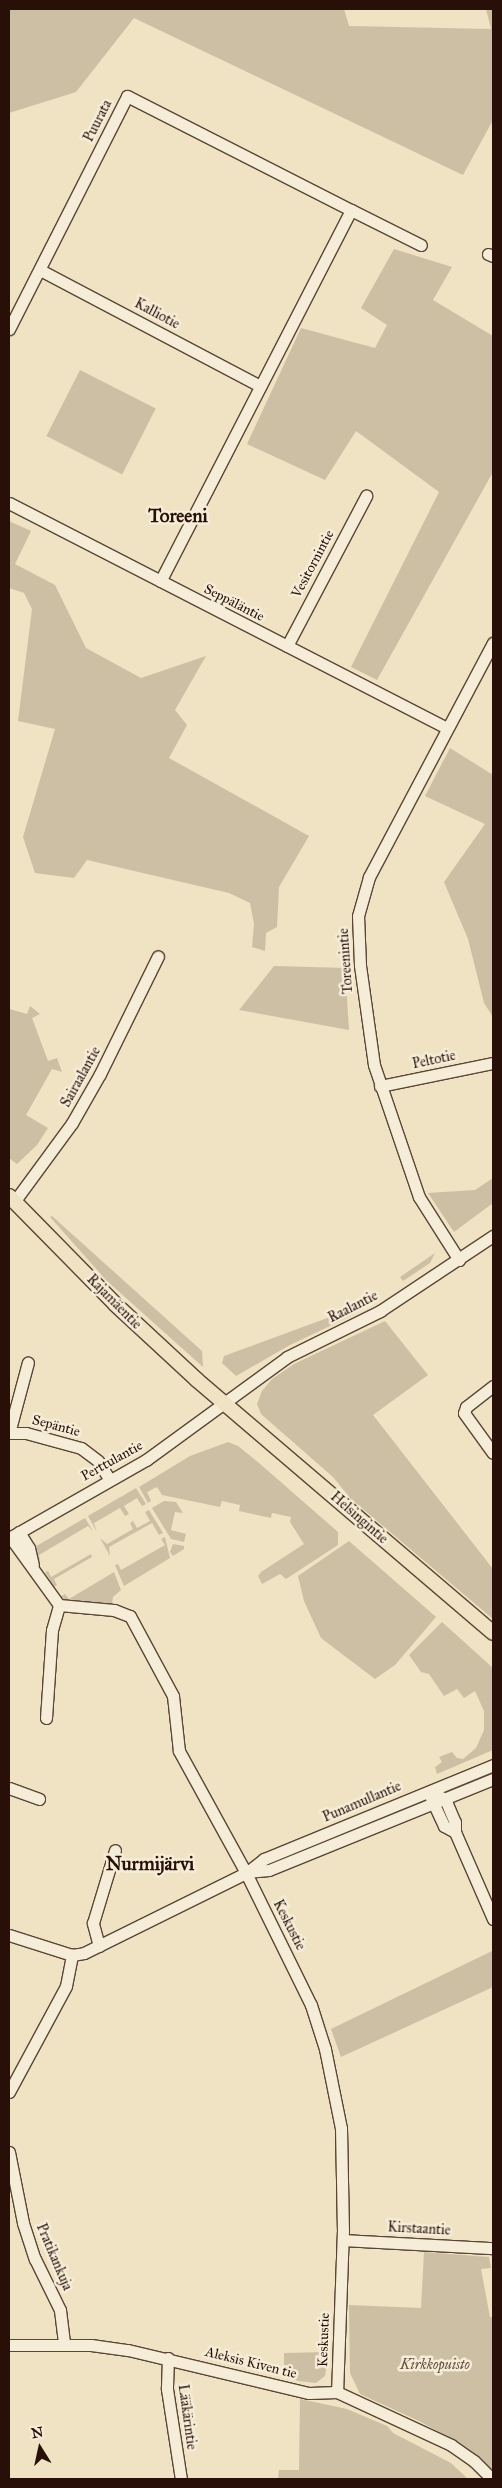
<!DOCTYPE html>
<html>
<head>
<meta charset="utf-8">
<style>
	body { margin:0 }
	#map { position:relative; width:502px; height:2488px; overflow:hidden; background:#efe3c3; font-family:"IM FELL Great Primer",serif }
	div>[style] { position:absolute }
	.green>* { inset:0; background:#cdbfa3; transform-origin:0 0 }
	.roads { filter:drop-shadow(1px 0 #5a4537) drop-shadow(-1px 0 #5a4537) drop-shadow(0 1px #5a4537) drop-shadow(0 -1px #5a4537) }
	.minor>* { height:11px; margin:-5.5px; padding:0 5.5px; transform-origin:5.5px; border-radius:5.5px; background:#f5edd8 }
	.major>* { height:14px; margin:-7px; padding:0 7px; transform-origin:7px; border-radius:7px; background:#efe3c3 }
	span { translate:-50% -50%; white-space:nowrap; text-align:center; line-height:1.15; -webkit-text-stroke:5px #f5edd8; paint-order:stroke }
	.street-label { font-size:14px; color:#281008 }
	.park-label { font-size:14px; color:#624d3e; font-style:italic }
	.district-label { font-size:19px; color:#281008; font-weight:700 }
	.frame { position:absolute; inset:0; border:10px solid #281008; pointer-events:none }
	.north { position:absolute; left:15px; top:2423px; width:50px; height:50px; -webkit-text-stroke:4px #f5edd8; paint-order:stroke; rotate:350deg; font-size:14px; font-weight:700; line-height:20px; text-align:center; color:#281008 }
	.north::after { content:''; display:block; margin:auto; width:18px; height:22px; background:#281008; clip-path:polygon(50% 0,100% 100%,50% 72%,0 100%) }
</style>
</head>
<body>
<div id="map">
	<div class="green">
		<i style="clip-path:polygon(9px 9px,344px 9px,349px 26px,491px 29px,486px 9px,493px 9px,493px 120px,463px 175px,134px 18px,76px 92px,9px 113px)"></i>
		<i style="clip-path:polygon(394px 249px,452px 267px,433px 300px,493px 336px,493px 472px,377px 680px,351px 667px,439px 492px,356px 431px,325px 480px,247px 444px,301px 328px,375px 348px,387px 325px,361px 308px)"></i>
		<i style="left:80px;top:370px;width:85px;height:74px;rotate:27deg"></i>
		<i style="clip-path:polygon(9px 521px,31px 531px,15px 564px,55px 585px,86px 648px,141px 678px,206px 656px,175px 710px,187px 725px,169px 758px,309px 836px,279px 887px,277px 927px,266px 933px,265px 951px,252px 947px,254px 924px,250px 903px,229px 893px,87px 860px,74px 878px,35px 873px,23px 837px,55px 729px,18px 721px,32px 609px,24px 593px,9px 588px)"></i>
		<i style="clip-path:polygon(450px 748px,493px 775px,493px 1017px,484px 1003px,468px 939px,444px 882px,485px 824px,425px 796px)"></i>
		<i style="clip-path:polygon(274px 966px,345px 968px,349px 1030px,239px 1010px)"></i>
		<i style="clip-path:polygon(30px 1006px,40px 1014px,32px 1018px,48px 1061px,57px 1058px,62px 1072px,52px 1069px,26px 1115px,48px 1128px,37px 1145px,17px 1164px,9px 1158px,9px 1009px,27px 1014px)"></i>
		<i style="clip-path:polygon(493px 1178px,493px 1203px,454px 1232px,428px 1193px,475px 1190px)"></i>
		<i style="clip-path:polygon(52px 1216px,202px 1351px,203px 1367px,107px 1281px,50px 1217px)"></i>
		<i style="clip-path:polygon(435px 1253px,430px 1263px,403px 1281px,400px 1277px)"></i>
		<i style="clip-path:polygon(375px 1293px,378px 1297px,349px 1317px,290px 1345px,236px 1376px,222px 1363px,224px 1356px,330px 1317px)"></i>
		<i style="clip-path:polygon(385px 1321px,428px 1375px,373px 1415px,493px 1569px,493px 1619px,351px 1499px,333px 1477px,261px 1414px,257px 1404px,262px 1391px,272px 1379px,294px 1364px)"></i>
		<i style="clip-path:polygon(228px 1442px,238px 1446px,259px 1463px,338px 1532px,338px 1545px,286px 1579px,280px 1574px,262px 1584px,258px 1576px,261px 1572px,304px 1544px,290px 1522px,291px 1517px,272px 1513px,271px 1518px,239px 1511px,240px 1505px,222px 1501px,220px 1507px,162px 1495px,157px 1487px,147px 1492px,151px 1501px,148px 1503px,139px 1487px,190px 1456px)"></i>
		<i style="clip-path:polygon(136px 1488px,146px 1504px,142px 1506px,137px 1498px,124px 1506px,129px 1514px,125px 1516px,120px 1508px,94px 1523px,97px 1532px,88px 1516px)"></i>
		<i style="clip-path:polygon(164px 1501px,176px 1502px,183px 1513px,175px 1512px,171px 1530px,186px 1534px,184px 1542px,171px 1539px,152px 1508px)"></i>
		<i style="clip-path:polygon(149px 1510px,163px 1533px,159px 1535px,152px 1523px,109px 1547px,110px 1556px,100px 1538px,107px 1544px,133px 1529px,130px 1523px,133px 1521px,137px 1528px,150px 1521px,145px 1512px)"></i>
		<i style="clip-path:polygon(85px 1518px,93px 1531px,88px 1526px,39px 1555px,40px 1562px,33px 1548px)"></i>
		<i style="clip-path:polygon(165px 1537px,170px 1558px,124px 1586px,115px 1565px,118px 1564px,121px 1570px,165px 1545px,161px 1539px)"></i>
		<i style="clip-path:polygon(349px 1541px,436px 1617px,395px 1665px,375px 1679px,321px 1638px,304px 1601px,298px 1576px)"></i>
		<i style="clip-path:polygon(173px 1544px,184px 1546px,184px 1549px,173px 1556px,170px 1552px)"></i>
		<i style="clip-path:polygon(91px 1554px,92px 1557px,54px 1579px,57px 1585px,54px 1587px,45px 1572px,48px 1571px,51px 1577px)"></i>
		<i style="clip-path:polygon(114px 1572px,121px 1590px,113px 1597px,112px 1604px,70px 1601px,60px 1597px,65px 1594px,69px 1599px)"></i>
		<i style="clip-path:polygon(442px 1622px,493px 1668px,493px 1750px,437px 1774px,435px 1767px,442px 1762px,439px 1757px,452px 1752px,457px 1758px,463px 1759px,476px 1748px,484px 1730px,484px 1711px,475px 1691px,464px 1698px,457px 1689px,444px 1696px,429px 1674px,421px 1672px,409px 1655px)"></i>
		<i style="clip-path:polygon(492px 1951px,493px 1987px,341px 2057px,331px 2029px)"></i>
		<i style="clip-path:polygon(424px 2252px,489px 2257px,491px 2268px,481px 2269px,490px 2317px,493px 2317px,493px 2472px,467px 2448px,421px 2422px,360px 2394px,350px 2373px,349px 2305px,421px 2308px)"></i>
		<i style="clip-path:polygon(329px 2352px,325px 2376px,316px 2383px,298px 2381px,284px 2374px,284px 2353px)"></i>
		<i style="clip-path:polygon(300px 2399px,347px 2409px,387px 2426px,393px 2433px,451px 2463px,468px 2479px,278px 2479px,279px 2470px,299px 2470px)"></i>
	</div>
	<div class="roads">
		<div class="minor">
			<i style="left:351px;top:210px;width:78px;rotate:26.6deg"></i>
			<i style="left:488px;top:254px;width:5px;rotate:22deg"></i>
			<i style="left:40px;top:270px;width:249px;rotate:27.8deg"></i>
			<i style="left:9px;top:329px;width:261px;rotate:-63.1deg"></i>
			<i style="left:127px;top:96px;width:251px;rotate:27deg"></i>
			<i style="left:351px;top:210px;width:417px;rotate:117.2deg"></i>
			<i style="left:9px;top:503px;width:492px;rotate:27.2deg"></i>
			<i style="left:287px;top:646px;width:170px;rotate:-62.2deg"></i>
			<i style="left:380px;top:1086px;width:115px;rotate:-11.5deg"></i>
			<i style="left:14px;top:1202px;width:98px;rotate:-53.7deg"></i>
			<i style="left:72px;top:1123px;width:56px;rotate:-60.3deg"></i>
			<i style="left:100px;top:1074px;width:131px;rotate:-63.8deg"></i>
			<i style="left:459px;top:1260px;width:75px;rotate:-122.4deg"></i>
			<i style="left:419px;top:1197px;width:139px;rotate:-108.8deg"></i>
			<i style="left:374px;top:1065px;width:101px;rotate:-98deg"></i>
			<i style="left:360px;top:965px;width:49px;rotate:-92.3deg"></i>
			<i style="left:358px;top:916px;width:41px;rotate:-74.2deg"></i>
			<i style="left:369px;top:877px;width:265px;rotate:-62.1deg"></i>
			<i style="left:493px;top:1386px;width:34px;rotate:142deg"></i>
			<i style="left:466px;top:1407px;width:6px;rotate:108deg"></i>
			<i style="left:464px;top:1413px;width:49px;rotate:54.1deg"></i>
			<i style="left:9px;top:1433px;width:17px"></i>
			<i style="left:26px;top:1433px;width:57px;rotate:15.3deg"></i>
			<i style="left:81px;top:1448px;width:21px;rotate:37deg"></i>
			<i style="left:98px;top:1461px;width:22px;rotate:58deg"></i>
			<i style="left:9px;top:1433px;width:73px;rotate:-75deg"></i>
			<i style="left:19px;top:1532px;width:19px;rotate:58deg"></i>
			<i style="left:29px;top:1548px;width:17px;rotate:77deg"></i>
			<i style="left:10px;top:1537px;width:84px;rotate:54.2deg"></i>
			<i style="left:59px;top:1605px;width:55px;rotate:5.2deg"></i>
			<i style="left:114px;top:1610px;width:17px;rotate:21deg"></i>
			<i style="left:130px;top:1616px;width:91px;rotate:61.7deg"></i>
			<i style="left:173px;top:1696px;width:55px;rotate:83.8deg"></i>
			<i style="left:179px;top:1751px;width:139px;rotate:61.2deg"></i>
			<i style="left:246px;top:1873px;width:147px;rotate:63.8deg"></i>
			<i style="left:311px;top:2005px;width:46px;rotate:72.3deg"></i>
			<i style="left:325px;top:2049px;width:81px;rotate:78.6deg"></i>
			<i style="left:341px;top:2128px;width:102px;rotate:88.9deg"></i>
			<i style="left:343px;top:2230px;width:162px;rotate:92.1deg"></i>
			<i style="left:9px;top:1538px;width:158px;rotate:-29.7deg"></i>
			<i style="left:146px;top:1460px;width:175px;rotate:-36.1deg"></i>
			<i style="left:287px;top:1357px;width:104px;rotate:-26.3deg"></i>
			<i style="left:380px;top:1311px;width:136px;rotate:-33.6deg"></i>
			<i style="left:46px;top:1718px;width:88px;rotate:-86.1deg"></i>
			<i style="left:52px;top:1630px;width:26px;rotate:-74deg"></i>
			<i style="left:9px;top:1788px;width:32px;rotate:20deg"></i>
			<i style="left:439px;top:1796px;width:7px;rotate:27deg"></i>
			<i style="left:445px;top:1799px;width:25px;rotate:67deg"></i>
			<i style="left:455px;top:1822px;width:10px;rotate:90deg"></i>
			<i style="left:455px;top:1832px;width:95px;rotate:66.4deg"></i>
			<i style="left:431px;top:1798px;width:31px;rotate:65deg"></i>
			<i style="left:444px;top:1826px;width:13px;rotate:29deg"></i>
			<i style="left:247px;top:1872px;width:22px;rotate:-5deg"></i>
			<i style="left:269px;top:1870px;width:242px;rotate:-22.1deg"></i>
			<i style="left:9px;top:1935px;width:66px;rotate:17.6deg"></i>
			<i style="left:72px;top:1955px;width:12px;rotate:-9deg"></i>
			<i style="left:84px;top:1953px;width:181px;rotate:-26.3deg"></i>
			<i style="left:246px;top:1873px;width:23px;rotate:-38deg"></i>
			<i style="left:264px;top:1859px;width:248px;rotate:-22.3deg"></i>
			<i style="left:99px;top:1946px;width:24px;rotate:-105deg"></i>
			<i style="left:93px;top:1923px;width:76px;rotate:-73.2deg"></i>
			<i style="left:9px;top:2092px;width:120px;rotate:-61.7deg"></i>
			<i style="left:66px;top:1986px;width:32px;rotate:-79deg"></i>
			<i style="left:9px;top:2152px;width:72px;rotate:78.8deg"></i>
			<i style="left:23px;top:2223px;width:38px;rotate:72deg"></i>
			<i style="left:35px;top:2259px;width:57px;rotate:63.9deg"></i>
			<i style="left:60px;top:2310px;width:34px;rotate:83deg"></i>
			<i style="left:343px;top:2240px;width:150px;rotate:3.1deg"></i>
			<i style="left:9px;top:2345px;width:82px"></i>
			<i style="left:91px;top:2345px;width:37px;rotate:8deg"></i>
			<i style="left:128px;top:2350px;width:186px;rotate:13.4deg"></i>
			<i style="left:309px;top:2393px;width:28px;rotate:-2deg"></i>
			<i style="left:337px;top:2392px;width:126px;rotate:24.9deg"></i>
			<i style="left:451px;top:2445px;width:28px;rotate:35deg"></i>
			<i style="left:474px;top:2461px;width:25px;rotate:45deg"></i>
			<i style="left:168px;top:2358px;width:31px;rotate:92deg"></i>
			<i style="left:167px;top:2389px;width:91px;rotate:81.2deg"></i>
		</div>
		<div class="major">
			<i style="left:9px;top:1196px;width:151px;rotate:45.5deg"></i>
			<i style="left:115px;top:1304px;width:112px;rotate:42.8deg"></i>
			<i style="left:197px;top:1380px;width:389px;rotate:40.5deg"></i>
		</div>
	</div>
	<div class="street-label">
		<span style="left:98px;top:121px;rotate:-63deg">Puurata</span>
		<span style="left:157px;top:314px;rotate:28deg">Kalliotie</span>
		<span style="left:313px;top:564px;rotate:-62deg">Vesitornintie</span>
		<span style="left:234px;top:603px;rotate:27deg">Seppäläntie</span>
		<span style="left:346px;top:961px;rotate:-94deg">Toreenintie</span>
		<span style="left:434px;top:1060px;rotate:-12deg">Peltotie</span>
		<span style="left:81px;top:1077px;rotate:-61deg">Sairaalantie</span>
		<span style="left:114px;top:1302px;rotate:45deg">Rajamäentie</span>
		<span style="left:353px;top:1307px;rotate:-27deg">Raalantie</span>
		<span style="left:56px;top:1426px;rotate:15deg">Sepäntie</span>
		<span style="left:112px;top:1461px;rotate:-29deg">Perttulantie</span>
		<span style="left:359px;top:1518px;rotate:41deg">Helsingintie</span>
		<span style="left:362px;top:1802px;rotate:-23deg">Punamullantie</span>
		<span style="left:289px;top:1925px;rotate:63deg">Keskustie</span>
		<span style="left:419px;top:2229px;rotate:3deg">Kirstaantie</span>
		<span style="left:54px;top:2257px;rotate:67deg">Pratikankuja</span>
		<span style="left:324px;top:2340px;rotate:-88deg">Keskustie</span>
		<span style="left:251px;top:2363px;rotate:14deg">Aleksis Kiven tie</span>
		<span style="left:187px;top:2417px;rotate:82deg">Lääkärintie</span>
	</div>
	<div class="park-label">
		<span style="left:435px;top:2365px">Kirkkopuisto</span>
	</div>
	<div class="district-label">
		<span style="left:178px;top:516px">Toreeni</span>
		<span style="left:150px;top:1864px">Nurmijärvi</span>
	</div>
	<div class="frame"></div>
	<div class="north">N</div>
</div>
</body>
</html>
